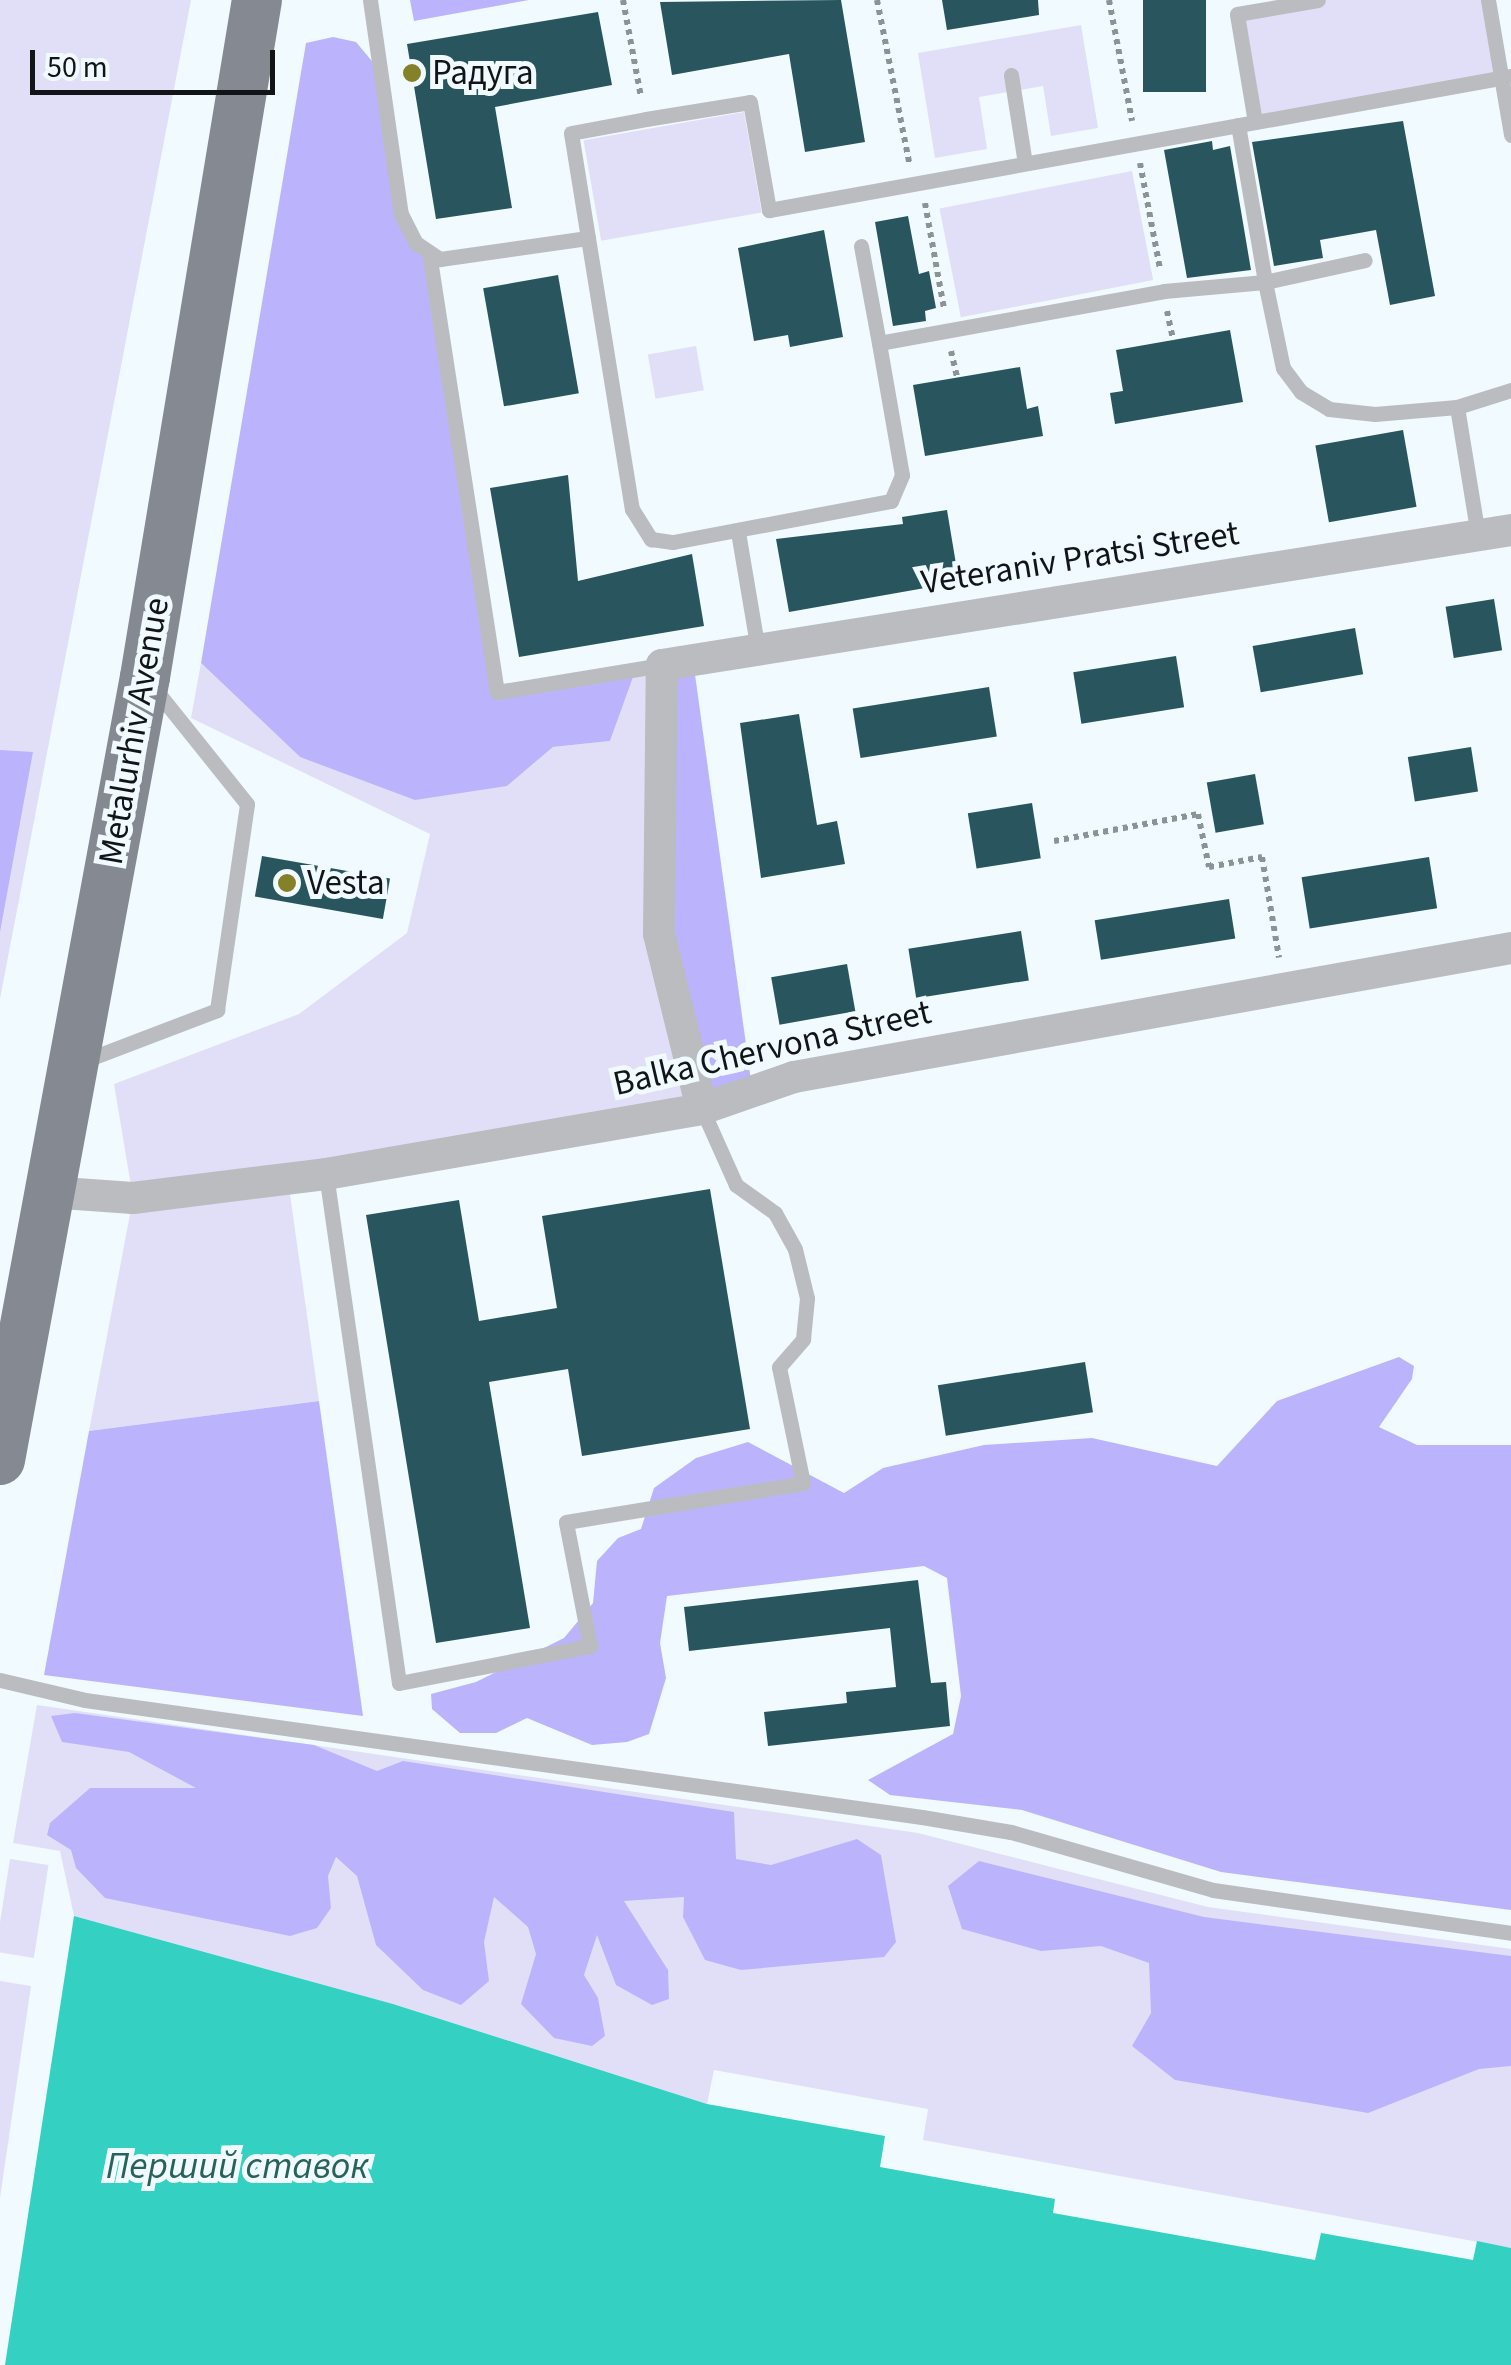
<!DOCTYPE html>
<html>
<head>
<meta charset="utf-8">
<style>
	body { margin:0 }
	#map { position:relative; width:1511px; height:2365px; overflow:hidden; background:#f1faff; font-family:"Source Sans 3",sans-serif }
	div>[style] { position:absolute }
	.green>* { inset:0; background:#e1dff7; transform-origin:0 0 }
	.forest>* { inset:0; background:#bbb4fc }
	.water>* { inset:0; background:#34d0c1 }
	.building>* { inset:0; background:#29565e; transform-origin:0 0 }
	.path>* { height:6px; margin-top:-3px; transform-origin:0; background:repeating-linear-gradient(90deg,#8c9397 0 5px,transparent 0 10px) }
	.service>* { height:15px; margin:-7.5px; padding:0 7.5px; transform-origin:7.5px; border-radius:7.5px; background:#babcc0 }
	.minor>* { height:32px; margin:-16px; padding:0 16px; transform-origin:16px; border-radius:16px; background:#babcc0 }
	.primary>* { height:50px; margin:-25px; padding:0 25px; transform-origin:25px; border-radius:25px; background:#858991 }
	.dots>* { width:28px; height:28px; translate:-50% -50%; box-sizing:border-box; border:5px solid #f1faff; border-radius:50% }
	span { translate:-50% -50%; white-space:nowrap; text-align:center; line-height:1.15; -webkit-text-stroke:10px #f1faff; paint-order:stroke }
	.poi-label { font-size:35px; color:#121518 }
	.left { translate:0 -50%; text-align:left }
	.street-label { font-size:35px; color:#121518 }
	.water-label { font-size:38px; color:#27625b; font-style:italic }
	.scale { position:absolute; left:30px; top:50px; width:245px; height:45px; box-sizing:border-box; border:5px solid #121518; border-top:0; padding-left:12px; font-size:30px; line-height:35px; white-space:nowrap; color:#121518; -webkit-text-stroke:8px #f1faff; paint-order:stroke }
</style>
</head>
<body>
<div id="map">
	<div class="green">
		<i style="clip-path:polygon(0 0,191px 0,0 999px)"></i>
		<i style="clip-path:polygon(1318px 0,1488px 0,1501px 77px,1255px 122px,1237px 14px)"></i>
		<i style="clip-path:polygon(1081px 25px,1098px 128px,1051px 136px,1043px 86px,979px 97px,987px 149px,935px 158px,918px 53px)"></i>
		<i style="left:744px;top:112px;width:102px;height:163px;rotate:80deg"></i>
		<i style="left:1132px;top:171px;width:111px;height:196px;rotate:79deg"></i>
		<i style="left:696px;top:346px;width:45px;height:49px;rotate:80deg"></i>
		<i style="clip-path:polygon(201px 663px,300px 757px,507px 786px,553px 747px,610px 741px,636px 669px,662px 665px,702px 1109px,133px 1198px,114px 1084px,299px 1014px,407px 933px,430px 834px,191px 718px)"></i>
		<i style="clip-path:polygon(290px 1194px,319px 1401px,89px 1431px,130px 1214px)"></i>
		<i style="clip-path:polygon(37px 1705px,918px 1833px,1208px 1907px,1511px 1949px,1511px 2248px,923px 2140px,928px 2109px,714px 2070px,707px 2104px,393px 2004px,74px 1916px,60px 1851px,13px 1843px)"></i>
		<i style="left:10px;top:1859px;width:39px;height:94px;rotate:9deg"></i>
		<i style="clip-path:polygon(0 1981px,31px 1986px,0 2198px)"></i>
	</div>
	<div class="forest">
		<i style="clip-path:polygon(410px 0,529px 0,414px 21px)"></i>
		<i style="clip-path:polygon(333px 37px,356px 42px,381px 72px,401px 214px,429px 253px,497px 691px,636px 669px,610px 741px,553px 747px,507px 786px,415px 800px,300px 757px,201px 663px,306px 43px)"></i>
		<i style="clip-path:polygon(693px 660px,752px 1088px,702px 1109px,659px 934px,662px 665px)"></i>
		<i style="clip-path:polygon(0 750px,33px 752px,0 932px)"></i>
		<i style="clip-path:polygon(1399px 1357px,1414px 1366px,1412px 1379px,1379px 1427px,1417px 1445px,1511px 1445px,1511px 1910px,1221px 1872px,1022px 1810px,890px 1795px,868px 1780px,953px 1734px,961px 1696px,947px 1578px,924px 1566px,667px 1596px,660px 1643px,666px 1678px,649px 1734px,627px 1742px,592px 1745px,527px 1718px,496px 1733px,460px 1733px,432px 1709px,431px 1694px,476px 1682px,564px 1638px,593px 1603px,597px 1561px,618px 1538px,641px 1529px,654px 1488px,696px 1458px,748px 1442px,844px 1493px,883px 1468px,984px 1445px,1092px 1438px,1217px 1466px,1277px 1401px)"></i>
		<i style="clip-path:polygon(319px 1401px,363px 1716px,44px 1675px,89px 1431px)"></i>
		<i style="clip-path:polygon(75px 1713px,314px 1745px,377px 1771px,403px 1761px,734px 1812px,736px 1859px,771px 1865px,857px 1839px,881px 1855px,896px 1942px,884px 1957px,741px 1970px,705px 1960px,683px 1917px,684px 1897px,624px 1901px,668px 1970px,669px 1999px,652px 2005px,616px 1985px,597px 1935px,584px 1975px,598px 1998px,605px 2036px,592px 2046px,554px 2038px,521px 2004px,536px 1954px,528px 1927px,494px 1897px,484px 1942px,489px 1981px,461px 2005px,423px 1990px,376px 1945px,357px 1876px,336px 1857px,328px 1876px,331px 1908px,317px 1928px,290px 1936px,105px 1898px,76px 1868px,71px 1850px,47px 1835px,50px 1823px,90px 1788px,196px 1788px,129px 1752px,62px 1742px,51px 1716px)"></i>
		<i style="clip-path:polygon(979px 1861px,1204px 1917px,1511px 1956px,1511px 2066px,1479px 2069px,1368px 2113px,1175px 2080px,1132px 2046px,1151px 2013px,1149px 1963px,1101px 1946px,1041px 1951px,962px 1929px,948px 1886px)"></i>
	</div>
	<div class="water">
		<i style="clip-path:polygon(74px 1916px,393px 2004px,707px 2104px,885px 2136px,880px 2167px,1055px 2199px,1053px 2213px,1315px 2260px,1321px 2233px,1473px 2260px,1477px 2241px,1511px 2248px,1511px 2365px,5px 2365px)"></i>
	</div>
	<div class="building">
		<i style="clip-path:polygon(841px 0,865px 142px,805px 152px,789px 54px,672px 75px,660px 2px)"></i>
		<i style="clip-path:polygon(942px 0,1038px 0,1039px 15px,947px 30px)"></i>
		<i style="left:1143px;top:0;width:63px;height:92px"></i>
		<i style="clip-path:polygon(598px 12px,612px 85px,495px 107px,512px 208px,436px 219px,407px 44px)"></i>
		<i style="clip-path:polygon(1403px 121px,1435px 296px,1390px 305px,1376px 230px,1320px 240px,1323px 258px,1274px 266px,1252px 142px)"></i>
		<i style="clip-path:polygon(1212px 141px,1213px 150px,1230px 146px,1251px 270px,1187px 278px,1164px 150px)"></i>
		<i style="clip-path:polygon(908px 216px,919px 274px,929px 271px,936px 308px,925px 311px,926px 321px,893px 326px,875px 222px)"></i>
		<i style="clip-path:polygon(824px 230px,843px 337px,790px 347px,788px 335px,754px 341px,738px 248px)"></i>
		<i style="left:558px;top:275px;width:120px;height:76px;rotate:80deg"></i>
		<i style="clip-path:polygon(1230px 330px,1243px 402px,1115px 424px,1110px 393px,1123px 391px,1116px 350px)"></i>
		<i style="clip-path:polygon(1020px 367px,1027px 409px,1038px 406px,1043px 436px,925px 456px,913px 385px)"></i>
		<i style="left:1403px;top:430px;width:78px;height:89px;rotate:80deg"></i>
		<i style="clip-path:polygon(568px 475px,578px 581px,692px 554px,704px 626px,519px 657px,490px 488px)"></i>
		<i style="clip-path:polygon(947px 510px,959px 582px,789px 612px,776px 539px,903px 524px,902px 517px)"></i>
		<i style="left:1494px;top:599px;width:52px;height:49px;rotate:81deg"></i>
		<i style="left:1355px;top:628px;width:47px;height:104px;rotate:80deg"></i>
		<i style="left:1176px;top:656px;width:52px;height:104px;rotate:81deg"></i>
		<i style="left:989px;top:687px;width:50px;height:138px;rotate:81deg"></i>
		<i style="clip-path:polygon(799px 714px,817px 825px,837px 821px,845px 864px,761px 878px,740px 723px)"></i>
		<i style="left:1471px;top:747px;width:45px;height:64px;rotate:81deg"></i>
		<i style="left:1255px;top:774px;width:51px;height:49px;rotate:80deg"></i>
		<i style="left:1032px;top:803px;width:56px;height:65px;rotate:81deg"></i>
		<i style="left:262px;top:856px;width:130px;height:41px;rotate:10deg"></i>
		<i style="left:1429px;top:857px;width:52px;height:129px;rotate:81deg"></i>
		<i style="left:1229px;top:899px;width:40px;height:136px;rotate:81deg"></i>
		<i style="left:1021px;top:931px;width:50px;height:114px;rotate:81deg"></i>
		<i style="left:847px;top:964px;width:48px;height:77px;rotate:80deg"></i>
		<i style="clip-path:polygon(710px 1189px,750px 1429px,582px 1456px,568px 1369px,489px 1382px,530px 1628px,436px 1643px,366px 1215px,459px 1200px,479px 1321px,557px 1308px,542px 1216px)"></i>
		<i style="left:1085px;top:1362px;width:51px;height:149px;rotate:81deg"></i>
		<i style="clip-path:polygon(918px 1580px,931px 1683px,946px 1682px,950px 1726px,768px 1746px,764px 1712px,847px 1703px,846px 1692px,896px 1687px,890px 1628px,689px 1651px,684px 1607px)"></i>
	</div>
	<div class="path">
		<i style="left:623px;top:0;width:99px;rotate:79.5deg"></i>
		<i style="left:877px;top:0;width:169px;rotate:78.8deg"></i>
		<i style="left:1109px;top:0;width:123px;rotate:79.2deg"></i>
		<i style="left:1140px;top:163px;width:108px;rotate:79.3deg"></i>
		<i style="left:925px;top:203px;width:108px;rotate:79.8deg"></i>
		<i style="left:1167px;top:311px;width:30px;rotate:78deg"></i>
		<i style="left:951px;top:351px;width:28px;rotate:77deg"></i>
		<i style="left:1054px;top:841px;width:147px;rotate:-10.6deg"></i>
		<i style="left:1198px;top:814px;width:54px;rotate:78.3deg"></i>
		<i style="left:1209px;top:867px;width:54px;rotate:-10.7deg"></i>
		<i style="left:1262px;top:857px;width:102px;rotate:80.4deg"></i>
	</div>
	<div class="service">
		<i style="left:370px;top:0;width:216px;rotate:81.8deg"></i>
		<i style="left:401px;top:214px;width:33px;rotate:63deg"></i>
		<i style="left:416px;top:243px;width:29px;rotate:34deg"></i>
		<i style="left:440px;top:259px;width:149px;rotate:-8.1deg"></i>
		<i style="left:588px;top:238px;width:275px;rotate:80.8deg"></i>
		<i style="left:632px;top:509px;width:36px;rotate:58deg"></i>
		<i style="left:651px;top:539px;width:22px;rotate:8deg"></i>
		<i style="left:673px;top:542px;width:222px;rotate:-10.7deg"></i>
		<i style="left:891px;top:501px;width:28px;rotate:-67deg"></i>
		<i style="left:902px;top:475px;width:134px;rotate:-99.9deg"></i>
		<i style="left:879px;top:343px;width:290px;rotate:-10.3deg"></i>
		<i style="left:1164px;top:291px;width:101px;rotate:-5.1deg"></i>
		<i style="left:1265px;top:282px;width:88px;rotate:78.2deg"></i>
		<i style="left:1283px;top:368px;width:30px;rotate:53deg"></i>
		<i style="left:1301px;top:392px;width:33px;rotate:31deg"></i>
		<i style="left:1329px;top:409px;width:46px;rotate:6.2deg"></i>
		<i style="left:1375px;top:414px;width:82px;rotate:-4.9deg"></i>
		<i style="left:1457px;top:407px;width:130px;rotate:80.7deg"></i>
		<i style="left:1488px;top:0;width:137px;rotate:80.3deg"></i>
		<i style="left:1011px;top:75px;width:89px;rotate:81deg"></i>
		<i style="left:1255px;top:122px;width:109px;rotate:-99.5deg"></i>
		<i style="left:1237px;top:14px;width:82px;rotate:-9.8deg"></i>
		<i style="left:1238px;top:125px;width:159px;rotate:80.2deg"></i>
		<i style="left:1265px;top:282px;width:102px;rotate:-12.4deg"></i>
		<i style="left:588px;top:238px;width:106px;rotate:-99.2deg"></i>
		<i style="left:571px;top:133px;width:76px;rotate:-10.6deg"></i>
		<i style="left:646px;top:119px;width:105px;rotate:-9.3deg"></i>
		<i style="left:750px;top:102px;width:110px;rotate:80deg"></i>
		<i style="left:769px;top:210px;width:754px;rotate:-10.24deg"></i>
		<i style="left:861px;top:246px;width:99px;rotate:79.5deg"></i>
		<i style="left:429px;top:253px;width:444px;rotate:81.2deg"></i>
		<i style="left:497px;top:692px;width:167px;rotate:-9.3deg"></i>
		<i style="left:1457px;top:407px;width:57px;rotate:-17.5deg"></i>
		<i style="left:738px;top:532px;width:120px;rotate:80.4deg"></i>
		<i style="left:81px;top:1062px;width:146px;rotate:-20.9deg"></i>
		<i style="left:217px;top:1010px;width:208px;rotate:-81.7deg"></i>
		<i style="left:247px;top:804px;width:149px;rotate:-128.7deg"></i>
		<i style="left:326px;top:1174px;width:514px;rotate:81.84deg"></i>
		<i style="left:399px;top:1683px;width:195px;rotate:-11deg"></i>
		<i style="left:590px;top:1646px;width:126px;rotate:-101deg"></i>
		<i style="left:566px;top:1522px;width:240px;rotate:-9.3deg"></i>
		<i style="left:803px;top:1483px;width:118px;rotate:-101.7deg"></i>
		<i style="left:779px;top:1367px;width:37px;rotate:-49deg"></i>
		<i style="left:803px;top:1339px;width:41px;rotate:-84.4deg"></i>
		<i style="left:807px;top:1298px;width:50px;rotate:-103.8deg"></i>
		<i style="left:795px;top:1249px;width:41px;rotate:-119.1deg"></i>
		<i style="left:775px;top:1213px;width:48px;rotate:-144.3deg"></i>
		<i style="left:736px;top:1185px;width:83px;rotate:-114.1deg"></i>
		<i style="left:0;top:1680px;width:87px;rotate:13.2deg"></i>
		<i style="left:85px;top:1700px;width:845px;rotate:7.96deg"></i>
		<i style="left:922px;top:1817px;width:90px;rotate:9.6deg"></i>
		<i style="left:1011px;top:1832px;width:210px;rotate:16deg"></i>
		<i style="left:1213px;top:1890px;width:301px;rotate:8.2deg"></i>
	</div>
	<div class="minor">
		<i style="left:702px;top:1109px;width:180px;rotate:-103.8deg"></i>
		<i style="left:659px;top:934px;width:269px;rotate:-89.4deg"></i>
		<i style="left:662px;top:665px;width:860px;rotate:-9.03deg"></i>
		<i style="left:48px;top:1192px;width:85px;rotate:4deg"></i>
		<i style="left:133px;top:1198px;width:194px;rotate:-7.1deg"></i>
		<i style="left:326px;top:1174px;width:382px;rotate:-9.8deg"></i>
		<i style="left:702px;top:1109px;width:97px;rotate:-19.2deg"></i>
		<i style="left:794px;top:1077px;width:729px;rotate:-10.2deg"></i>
	</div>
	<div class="primary">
		<i style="left:0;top:1460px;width:796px;rotate:-79.51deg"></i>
		<i style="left:145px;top:677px;width:686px;rotate:-80.61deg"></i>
	</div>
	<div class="dots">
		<i style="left:412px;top:73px;background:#858129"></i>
		<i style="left:287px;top:883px;background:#858129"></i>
	</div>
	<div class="poi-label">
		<span class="left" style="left:432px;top:73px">Радуга</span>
		<span class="left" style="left:307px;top:883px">Vesta</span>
	</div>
	<div class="street-label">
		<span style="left:1080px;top:558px;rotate:-9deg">Veteraniv Pratsi Street</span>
		<span style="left:134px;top:731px;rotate:-80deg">Metalurhiv Avenue</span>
		<span style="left:772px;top:1048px;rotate:-13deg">Balka Chervona Street</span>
	</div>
	<div class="water-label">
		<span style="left:237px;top:2167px">Перший ставок</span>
	</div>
	<div class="scale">50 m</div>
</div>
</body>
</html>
